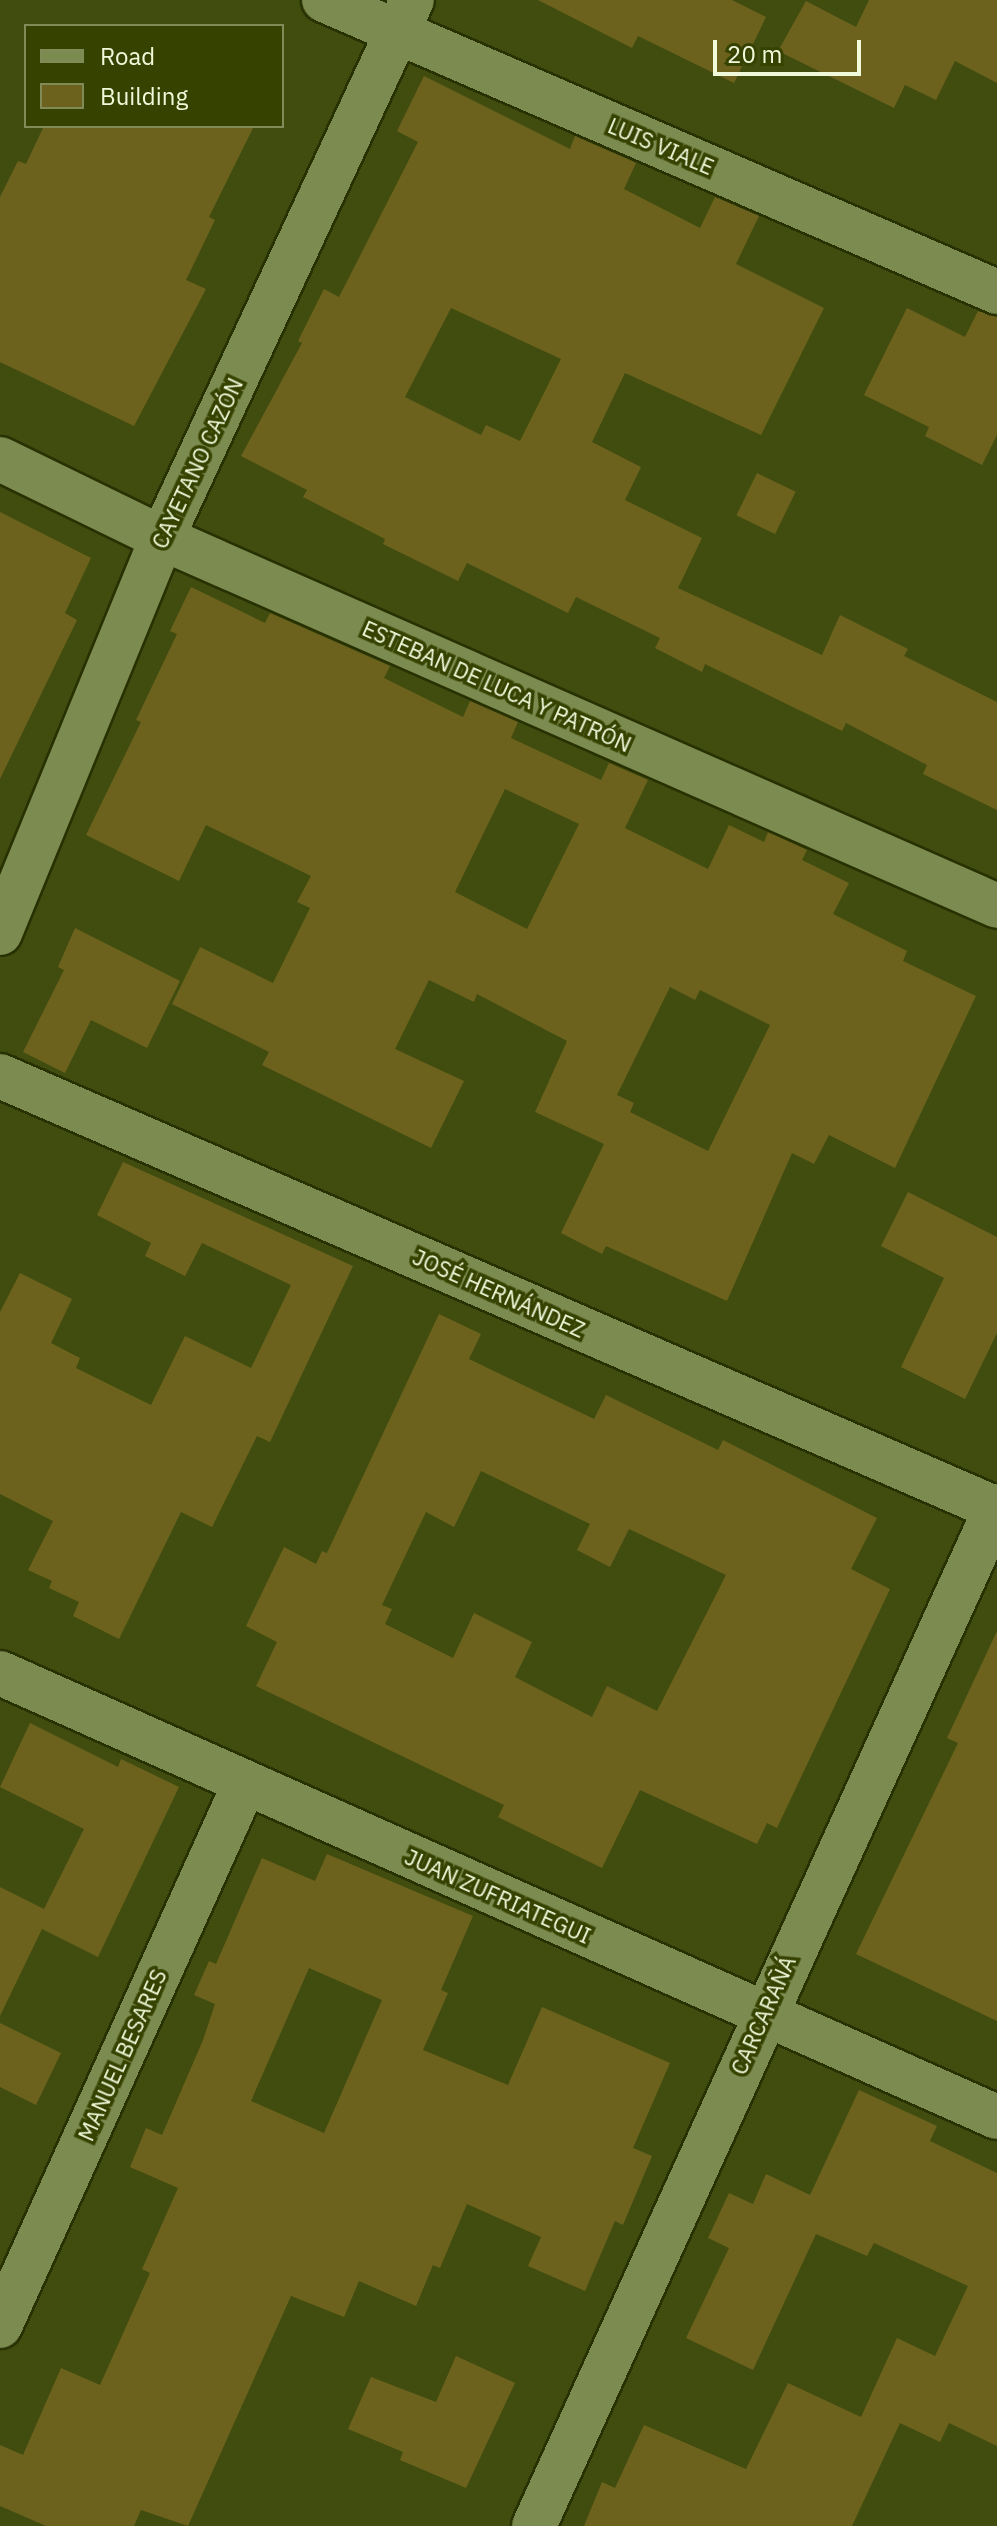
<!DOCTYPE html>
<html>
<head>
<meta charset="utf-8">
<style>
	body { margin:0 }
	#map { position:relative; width:997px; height:2526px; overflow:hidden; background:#404d0f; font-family:"IBM Plex Sans",sans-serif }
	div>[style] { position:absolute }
	.building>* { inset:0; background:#6c621d; transform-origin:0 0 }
	.roads { filter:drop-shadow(2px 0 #283102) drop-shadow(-2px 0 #283102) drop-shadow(0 2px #283102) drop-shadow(0 -2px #283102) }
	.minor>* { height:44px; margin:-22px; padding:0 22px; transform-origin:22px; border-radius:22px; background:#7c8c50 }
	span { translate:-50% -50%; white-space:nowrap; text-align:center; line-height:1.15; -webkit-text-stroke:7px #364200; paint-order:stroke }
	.street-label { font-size:22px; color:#f0f9da }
	.legend { position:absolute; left:24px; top:24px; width:260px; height:104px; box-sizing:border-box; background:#364200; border:2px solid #808b57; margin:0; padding:10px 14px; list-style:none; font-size:24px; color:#f0f9da }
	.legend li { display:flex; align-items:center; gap:16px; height:40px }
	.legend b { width:40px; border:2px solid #808b57 }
	.scale { position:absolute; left:713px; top:40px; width:148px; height:36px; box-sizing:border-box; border:4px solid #f0f9da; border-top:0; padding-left:10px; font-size:24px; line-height:28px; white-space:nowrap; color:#f0f9da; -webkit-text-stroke:6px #364200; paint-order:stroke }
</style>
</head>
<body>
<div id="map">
	<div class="building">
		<i style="clip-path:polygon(538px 0,732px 0,766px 17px,734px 83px,638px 36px,632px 48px)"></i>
		<i style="clip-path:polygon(869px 0,997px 0,997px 83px,955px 61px,936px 100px,905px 85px,894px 108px,778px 51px,806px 1px,856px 27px)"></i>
		<i style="clip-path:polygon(evenodd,424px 76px,570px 149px,575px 136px,636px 163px,624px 189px,700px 228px,715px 197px,759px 216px,736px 264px,824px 308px,761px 435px,625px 373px,592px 442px,641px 467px,625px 500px,702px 538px,678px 588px,822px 655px,840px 615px,908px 649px,904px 656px,997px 702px,997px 810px,923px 774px,927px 765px,846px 723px,842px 731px,705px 664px,702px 672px,655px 648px,660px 638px,576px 597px,568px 613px,467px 563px,458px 581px,383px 544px,385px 539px,303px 497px,307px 490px,241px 456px,302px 343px,298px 341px,324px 289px,339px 297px,418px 142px,397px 131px,424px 76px,451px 308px,561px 359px,520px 441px,486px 425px,481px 435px,405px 397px,451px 308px)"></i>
		<i style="clip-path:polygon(44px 126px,254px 126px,209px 217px,215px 220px,186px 280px,206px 289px,134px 426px,0 362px,0 197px,18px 161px,26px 164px)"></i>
		<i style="clip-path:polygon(907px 308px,965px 337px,978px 311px,997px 317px,997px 435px,982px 465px,925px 436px,929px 427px,864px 395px)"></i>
		<i style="left:757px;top:473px;width:43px;height:47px;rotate:26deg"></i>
		<i style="clip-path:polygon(0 512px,91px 558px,65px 613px,77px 620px,0 779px)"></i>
		<i style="clip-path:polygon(evenodd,191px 587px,265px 623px,270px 613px,390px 666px,384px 678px,463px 717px,470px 701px,518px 722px,511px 738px,601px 780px,609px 763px,648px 780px,625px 828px,708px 869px,729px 825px,764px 842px,768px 832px,807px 850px,802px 860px,849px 883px,833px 914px,907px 951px,903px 961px,976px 996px,895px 1168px,829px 1135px,814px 1164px,792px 1153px,727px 1301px,606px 1246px,602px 1254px,561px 1233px,604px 1144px,535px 1112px,567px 1041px,477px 994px,474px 1002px,429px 980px,395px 1049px,464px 1081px,431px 1148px,262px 1065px,269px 1052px,172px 1004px,200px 947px,273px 983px,310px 908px,297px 902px,311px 876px,206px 825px,179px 881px,86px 835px,141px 722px,136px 720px,177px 634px,170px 631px,191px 587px,505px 789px,579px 824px,527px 929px,455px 892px,505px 789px,191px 587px,670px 987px,695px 1000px,700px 990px,770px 1025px,708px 1151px,630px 1112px,634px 1103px,617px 1095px,670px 987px)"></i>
		<i style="clip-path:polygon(75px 928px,180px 981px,147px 1048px,91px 1020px,65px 1073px,23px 1052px,64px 970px,58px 967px)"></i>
		<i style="clip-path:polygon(123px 1162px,353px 1266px,270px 1442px,257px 1436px,212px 1527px,181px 1512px,119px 1639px,73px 1616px,79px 1602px,49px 1588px,52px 1581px,28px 1570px,53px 1521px,0 1494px,0 1312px,20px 1273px,72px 1299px,51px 1343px,80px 1358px,76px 1368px,151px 1405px,185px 1336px,251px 1368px,291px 1285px,202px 1243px,185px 1276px,145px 1256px,151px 1243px,97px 1215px)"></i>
		<i style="clip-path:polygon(908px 1192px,997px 1237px,997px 1333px,965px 1399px,901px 1367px,944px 1278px,881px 1246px)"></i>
		<i style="clip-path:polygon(evenodd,439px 1314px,481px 1334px,469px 1359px,594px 1419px,606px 1395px,718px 1450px,723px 1440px,877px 1518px,851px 1569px,890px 1589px,777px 1828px,767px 1823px,757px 1844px,640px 1790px,602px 1868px,498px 1817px,504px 1805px,256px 1686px,277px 1642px,246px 1626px,284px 1547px,316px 1564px,322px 1551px,327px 1553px,439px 1314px,481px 1471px,590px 1524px,577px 1550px,610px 1567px,629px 1529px,726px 1575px,657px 1711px,607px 1686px,592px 1717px,515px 1677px,532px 1642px,474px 1613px,453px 1658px,385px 1624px,392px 1609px,382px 1605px,426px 1512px,454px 1527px,481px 1471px)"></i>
		<i style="clip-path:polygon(997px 1631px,997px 2021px,856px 1954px,958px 1743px,947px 1738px)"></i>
		<i style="clip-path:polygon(30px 1723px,118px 1767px,121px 1759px,179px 1787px,98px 1957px,42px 1929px,0 2016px,0 1887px,44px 1909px,84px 1829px,0 1787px)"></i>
		<i style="clip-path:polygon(evenodd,327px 1854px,473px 1916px,441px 1990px,448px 1993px,423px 2050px,508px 2085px,542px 2007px,670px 2063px,633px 2148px,652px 2156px,623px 2225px,615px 2221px,585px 2291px,528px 2266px,541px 2237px,467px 2204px,440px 2268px,433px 2265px,416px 2306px,359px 2281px,344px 2317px,291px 2296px,188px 2526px,141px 2510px,134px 2526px,46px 2526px,0 2506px,0 2445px,23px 2455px,61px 2368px,100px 2385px,150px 2273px,142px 2269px,178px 2188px,130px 2167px,146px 2128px,162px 2135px,203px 2040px,215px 2004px,194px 1995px,209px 1961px,216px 1964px,262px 1858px,315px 1881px,327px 1854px,309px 1968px,382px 2000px,324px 2133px,251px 2101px,309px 1968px)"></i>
		<i style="clip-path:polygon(0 2023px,61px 2053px,36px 2105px,0 2087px)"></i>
		<i style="clip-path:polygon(859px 2090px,937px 2126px,930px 2141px,997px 2173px,997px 2446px,949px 2423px,940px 2442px,900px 2423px,852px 2526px,584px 2526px,602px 2482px,615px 2488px,644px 2425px,746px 2469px,788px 2383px,861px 2417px,897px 2338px,935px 2356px,968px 2286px,874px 2243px,867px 2256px,816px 2234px,753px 2370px,686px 2338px,729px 2248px,708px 2238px,729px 2193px,753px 2204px,766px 2174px,810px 2195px)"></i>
		<i style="clip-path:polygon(456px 2356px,515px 2383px,466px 2488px,400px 2460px,403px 2452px,348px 2429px,371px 2377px,436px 2402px)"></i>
	</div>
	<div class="roads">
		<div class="minor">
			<i style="left:324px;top:0;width:734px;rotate:23.45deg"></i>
			<i style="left:0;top:459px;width:180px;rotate:26deg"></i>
			<i style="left:162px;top:538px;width:912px;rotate:23.78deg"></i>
			<i style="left:0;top:933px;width:427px;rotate:-67.7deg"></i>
			<i style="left:162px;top:538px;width:593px;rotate:-65.08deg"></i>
			<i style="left:0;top:1076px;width:1087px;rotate:23.48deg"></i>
			<i style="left:0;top:1673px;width:1091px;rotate:24.01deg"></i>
			<i style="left:0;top:2326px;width:596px;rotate:-65.72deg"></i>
			<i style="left:534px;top:2526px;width:1120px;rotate:-65.59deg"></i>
		</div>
	</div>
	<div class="street-label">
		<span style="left:661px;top:146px;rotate:23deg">LUIS VIALE</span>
		<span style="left:197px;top:463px;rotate:-65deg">CAYETANO CAZÓN</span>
		<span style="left:497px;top:686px;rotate:24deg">ESTEBAN DE LUCA Y PATRÓN</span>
		<span style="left:499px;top:1293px;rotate:24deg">JOSÉ HERNÁNDEZ</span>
		<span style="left:498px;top:1896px;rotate:24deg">JUAN ZUFRIATEGUI</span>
		<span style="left:763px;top:2015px;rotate:-66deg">CARCARAÑÁ</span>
		<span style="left:122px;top:2055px;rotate:-66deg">MANUEL BESARES</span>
	</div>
	<ul class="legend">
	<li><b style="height:10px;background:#7c8c50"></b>Road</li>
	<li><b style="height:22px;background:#6c621d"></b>Building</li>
	</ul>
	<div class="scale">20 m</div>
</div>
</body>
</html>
